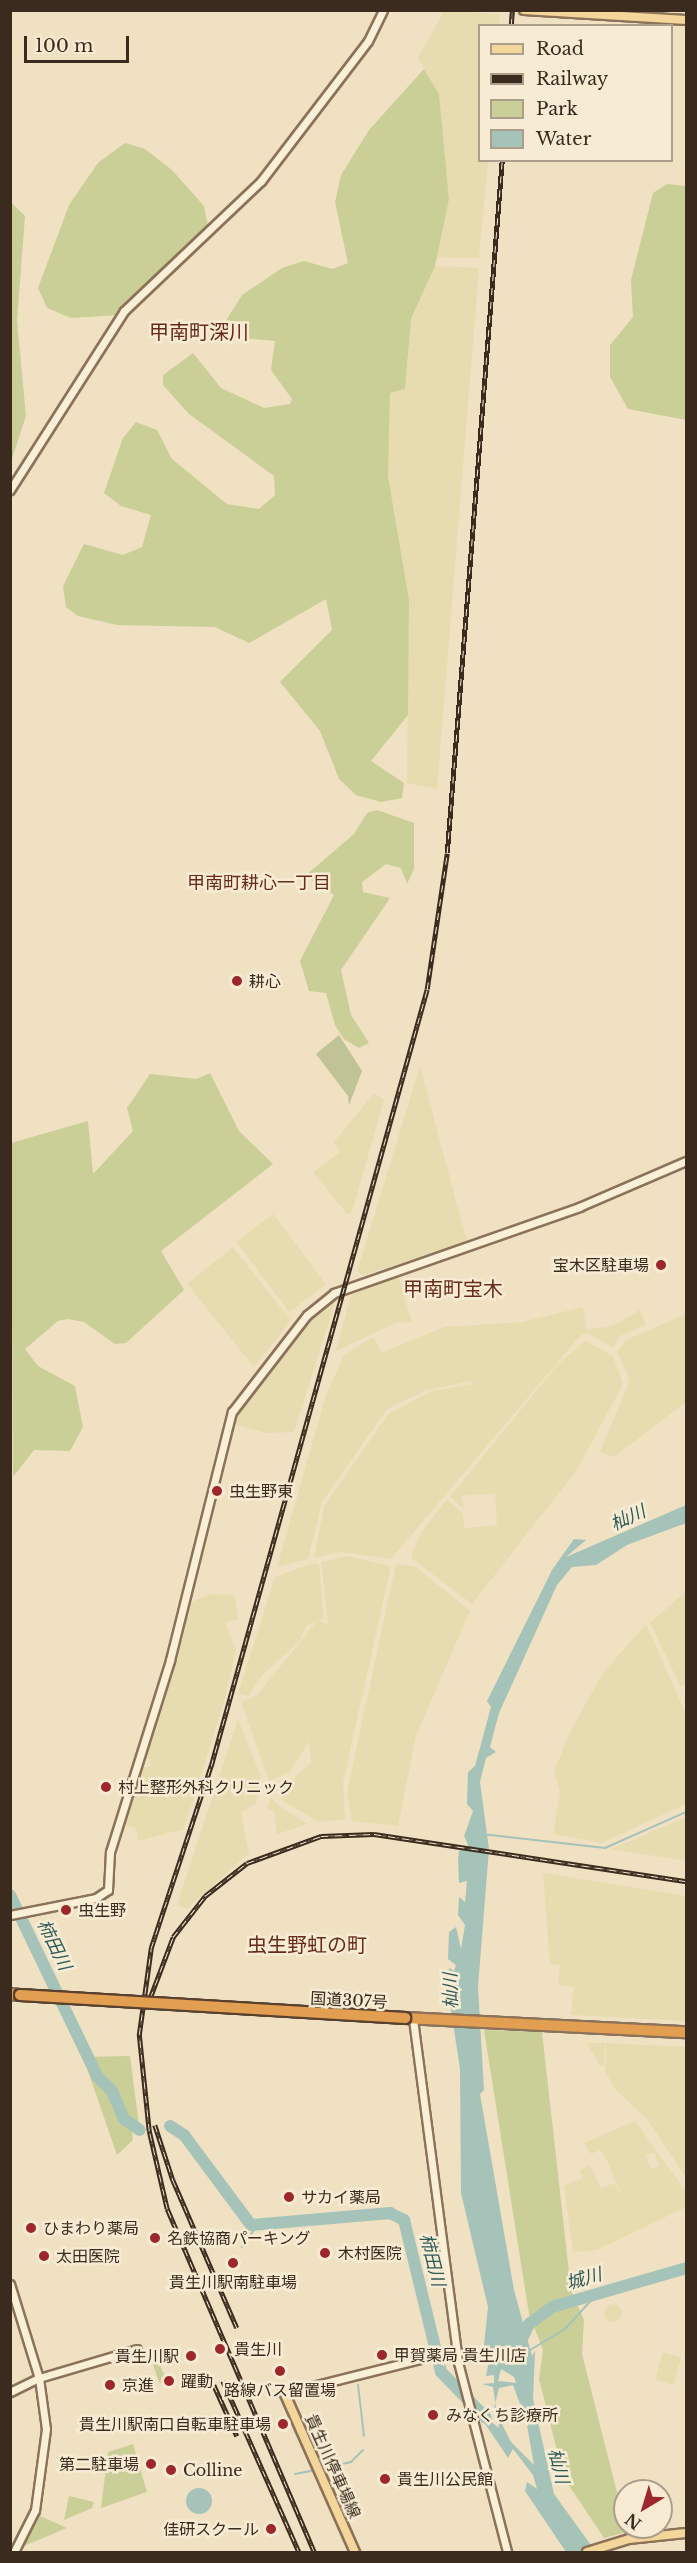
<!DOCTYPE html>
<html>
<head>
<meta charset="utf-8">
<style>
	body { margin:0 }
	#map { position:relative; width:697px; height:2563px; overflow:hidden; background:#f0e1c3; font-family:"Libre Baskerville","Noto Sans JP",serif }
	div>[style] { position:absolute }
	.farmland>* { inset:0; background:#e6dcb0; transform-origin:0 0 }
	.round { border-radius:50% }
	.green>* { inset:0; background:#c9cf97 }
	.cemetery>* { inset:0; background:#bfc396 }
	.water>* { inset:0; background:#a6c3b9 }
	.stream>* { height:2px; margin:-1px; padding:0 1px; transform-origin:1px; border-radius:1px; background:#a6c3b9 }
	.river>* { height:12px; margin:-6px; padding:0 6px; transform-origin:6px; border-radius:6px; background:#a6c3b9 }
	.roads { filter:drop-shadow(2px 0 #8b7259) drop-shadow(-2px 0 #8b7259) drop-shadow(0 2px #8b7259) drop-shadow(0 -2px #8b7259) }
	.minor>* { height:7px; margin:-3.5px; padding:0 3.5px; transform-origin:3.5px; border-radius:3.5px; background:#faefd7 }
	.major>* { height:8px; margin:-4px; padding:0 4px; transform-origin:4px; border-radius:4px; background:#f4d69a }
	.highway>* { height:10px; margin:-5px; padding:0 5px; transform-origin:5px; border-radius:5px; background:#e29f51 }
	.rail>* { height:4.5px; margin-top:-2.25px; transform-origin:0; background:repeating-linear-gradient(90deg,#f7ecd3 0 7px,#3a2b1e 0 14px); box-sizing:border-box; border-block:2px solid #3a2b1e }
	.bridges { filter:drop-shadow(2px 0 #59412e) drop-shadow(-2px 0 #59412e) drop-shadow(0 2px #59412e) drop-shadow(0 -2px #59412e) }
	.highway-bridge>* { height:10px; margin:-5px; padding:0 5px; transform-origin:5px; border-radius:5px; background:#e29f51 }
	.dots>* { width:16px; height:16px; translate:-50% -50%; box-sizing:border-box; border:3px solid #f7ecd3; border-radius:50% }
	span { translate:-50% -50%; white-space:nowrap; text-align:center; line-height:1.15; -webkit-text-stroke:5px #f7ecd3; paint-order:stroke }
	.poi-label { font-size:16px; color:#3a2b1e }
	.left { translate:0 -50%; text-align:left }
	.right { translate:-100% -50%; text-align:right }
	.street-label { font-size:16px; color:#3a2b1e }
	.neighbourhood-label { font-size:18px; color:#692a1b }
	.water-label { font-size:18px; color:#2d5b57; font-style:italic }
	.quarter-label { font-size:20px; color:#692a1b }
	.frame { position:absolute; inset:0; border:12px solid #3a2b1e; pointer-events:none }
	.legend { position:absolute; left:478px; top:24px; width:195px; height:138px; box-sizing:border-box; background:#f7ecd3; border:2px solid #ab9f8b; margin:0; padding:8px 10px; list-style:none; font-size:18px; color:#3a2b1e }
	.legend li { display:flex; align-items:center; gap:12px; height:30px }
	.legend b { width:30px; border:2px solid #ab9f8b }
	.north { position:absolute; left:613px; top:2479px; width:60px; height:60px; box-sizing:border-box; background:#f7ecd3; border:2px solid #ab9f8b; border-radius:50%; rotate:218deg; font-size:16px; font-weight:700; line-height:24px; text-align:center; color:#3a2b1e }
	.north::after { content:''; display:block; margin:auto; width:21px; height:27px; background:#9d272a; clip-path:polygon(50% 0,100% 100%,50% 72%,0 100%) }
	.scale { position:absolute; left:24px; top:36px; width:105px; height:27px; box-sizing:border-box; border:3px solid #3a2b1e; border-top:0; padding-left:8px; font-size:18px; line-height:21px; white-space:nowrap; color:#3a2b1e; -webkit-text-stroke:4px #f7ecd3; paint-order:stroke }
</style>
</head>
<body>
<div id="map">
	<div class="farmland">
		<i style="clip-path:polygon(444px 11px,500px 14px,499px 25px,480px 26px,480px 160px,488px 161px,479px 258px,435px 257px,449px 199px,439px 94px,418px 58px)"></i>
		<i style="clip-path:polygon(435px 266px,479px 268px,437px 789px,407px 783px,409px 600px,388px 476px,390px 393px,405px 389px,411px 319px)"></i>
		<i style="clip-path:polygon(420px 1066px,467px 1242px,364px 1275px,357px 1272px)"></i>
		<i style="clip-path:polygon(374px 1093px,384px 1100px,352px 1212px,347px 1214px,313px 1172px,340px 1152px,334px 1142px)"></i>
		<i style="left:273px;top:1214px;width:88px;height:46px;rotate:53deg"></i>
		<i style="clip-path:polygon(233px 1247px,291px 1321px,254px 1367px,187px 1284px)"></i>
		<i style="clip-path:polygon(398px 1276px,412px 1322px,396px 1323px,336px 1351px,351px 1295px)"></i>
		<i style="clip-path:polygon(336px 1299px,294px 1432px,267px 1433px,231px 1424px,247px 1393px,321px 1307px)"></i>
		<i style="clip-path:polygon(583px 1307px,587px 1330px,614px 1325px,640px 1310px,646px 1325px,620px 1336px,613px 1348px,587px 1333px,580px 1336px,391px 1559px,340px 1552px,314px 1558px,324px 1506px,389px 1413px,432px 1391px,473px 1384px,472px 1381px,427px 1390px,387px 1409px,322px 1502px,308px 1559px,277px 1567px,326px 1395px,344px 1355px,373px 1337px,382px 1353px,444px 1327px,522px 1322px)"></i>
		<i style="clip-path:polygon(686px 1314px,686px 1402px,614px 1457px,600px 1452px,630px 1380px,617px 1352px,626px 1340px)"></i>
		<i style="clip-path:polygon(585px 1341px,613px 1356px,623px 1384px,577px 1470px,472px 1604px,411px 1558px,420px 1534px,447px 1499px,463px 1514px,464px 1528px,497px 1525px,495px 1493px,461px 1496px,464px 1509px,450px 1497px,557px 1365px)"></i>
		<i style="clip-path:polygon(347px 1556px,391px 1566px,343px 1783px,345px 1819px,319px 1822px,281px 1800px,296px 1776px,311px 1763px,309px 1741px,290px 1772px,269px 1781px,241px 1702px,257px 1695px,318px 1620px,328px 1624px,321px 1562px)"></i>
		<i style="clip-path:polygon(313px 1563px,319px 1564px,324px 1618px,306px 1626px,300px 1641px,262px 1675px,248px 1696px,238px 1694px,275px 1577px)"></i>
		<i style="clip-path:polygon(396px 1564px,416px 1567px,470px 1611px,416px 1736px,398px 1826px,352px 1821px,347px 1792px)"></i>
		<i style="clip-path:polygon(686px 1591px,686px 1684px,681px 1687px,650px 1623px)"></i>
		<i style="clip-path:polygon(211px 1594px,235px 1595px,238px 1619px,225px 1623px,236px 1650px,224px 1702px,184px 1829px,138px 1841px,136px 1828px,122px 1824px,140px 1768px,151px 1766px,150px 1759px,142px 1758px,189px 1603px)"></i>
		<i style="clip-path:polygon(646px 1624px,686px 1714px,686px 1804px,602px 1843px,553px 1834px,560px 1792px,554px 1771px,571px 1730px,603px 1673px)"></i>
		<i style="clip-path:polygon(238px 1719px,261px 1777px,256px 1804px,241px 1812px,249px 1853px,187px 1909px,177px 1905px)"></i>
		<i style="clip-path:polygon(271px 1797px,278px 1805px,308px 1824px,277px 1834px,274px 1809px,267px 1810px)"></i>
		<i style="clip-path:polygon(686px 1817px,686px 1861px,611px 1849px)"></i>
		<i style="clip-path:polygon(543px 1873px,686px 1896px,686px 2021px,571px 2015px,574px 1987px,558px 1985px,560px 1965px,550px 1964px)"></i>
		<i style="clip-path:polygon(605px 2043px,604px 2065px,600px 2066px,587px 2043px)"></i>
		<i style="clip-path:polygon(606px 2043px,686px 2047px,685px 2176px,647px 2119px,615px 2089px,605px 2071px)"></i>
		<i style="clip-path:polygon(evenodd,635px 2121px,686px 2192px,686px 2207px,597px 2250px,573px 2252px,564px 2186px,583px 2178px,579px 2171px,590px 2165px,601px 2188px,615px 2183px,625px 2204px,607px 2161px,600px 2150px,591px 2154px,584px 2143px,635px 2121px,642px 2146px,646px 2155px,654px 2153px,659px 2165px,651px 2169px,654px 2177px,642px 2146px)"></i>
		<i class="round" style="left:604px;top:2304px;width:18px;height:18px"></i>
		<i style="left:663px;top:2352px;width:19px;height:29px;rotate:16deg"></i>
	</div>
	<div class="green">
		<i style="clip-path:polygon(424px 69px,439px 94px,449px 199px,435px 266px,411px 319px,405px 389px,390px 393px,388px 476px,409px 600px,408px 715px,371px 761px,404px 783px,402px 798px,381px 802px,356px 795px,339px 779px,320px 731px,280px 682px,332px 630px,326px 599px,249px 643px,215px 627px,117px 625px,78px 616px,66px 607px,63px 586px,84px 544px,123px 555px,142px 547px,151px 515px,121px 506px,104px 493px,123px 438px,136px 422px,157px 430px,172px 459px,227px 504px,259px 509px,275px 495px,274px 476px,189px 414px,163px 385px,163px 375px,193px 353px,221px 388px,264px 408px,290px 404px,292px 399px,271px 370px,275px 341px,231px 337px,224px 324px,242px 295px,282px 268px,304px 261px,332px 269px,348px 263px,335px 202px,341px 175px,369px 130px)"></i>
		<i style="clip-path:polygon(125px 143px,145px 149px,172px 170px,204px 206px,208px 226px,200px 243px,120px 315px,71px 318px,47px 308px,38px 288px,69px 205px,98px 163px)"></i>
		<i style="clip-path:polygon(667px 184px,686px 186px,686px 420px,628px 409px,610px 377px,610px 345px,633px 317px,631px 280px,653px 193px)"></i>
		<i style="clip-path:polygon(11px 202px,25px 216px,17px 321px,26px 416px,11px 462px)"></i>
		<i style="clip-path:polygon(377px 810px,414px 823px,414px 869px,407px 884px,401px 868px,386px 864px,362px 882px,363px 892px,390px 898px,341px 970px,351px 1015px,369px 1043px,359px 1048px,344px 1039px,335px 1025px,326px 993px,309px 991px,300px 961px,334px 895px,305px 876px,354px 834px,367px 813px)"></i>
		<i style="clip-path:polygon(210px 1073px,239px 1131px,273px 1164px,161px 1251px,184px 1290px,126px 1343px,115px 1344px,84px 1322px,68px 1319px,58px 1321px,25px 1349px,38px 1366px,75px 1386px,83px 1427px,70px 1451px,34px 1450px,13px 1477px,11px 1143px,88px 1121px,93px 1174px,133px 1131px,127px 1108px,150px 1074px,197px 1079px)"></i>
		<i style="clip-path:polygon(484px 2030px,542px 2032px,571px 2290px,584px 2320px,582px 2354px,627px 2532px,604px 2538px,564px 2478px,539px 2379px,543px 2350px,529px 2314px)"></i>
		<i style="clip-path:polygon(130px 2056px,139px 2125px,132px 2131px,133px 2140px,117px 2155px,83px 2057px)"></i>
		<i style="clip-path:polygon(159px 2346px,156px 2353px,163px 2373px,174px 2381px,167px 2387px,159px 2382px,149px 2353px)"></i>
		<i style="clip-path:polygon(133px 2444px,147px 2492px,101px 2508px,108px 2452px)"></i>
		<i style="clip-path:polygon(69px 2496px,94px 2502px,92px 2508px,64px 2520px)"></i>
		<i style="clip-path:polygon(38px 2515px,67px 2528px,24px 2546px,37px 2516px)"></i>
	</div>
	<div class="cemetery">
		<i style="clip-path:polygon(339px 1035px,362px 1071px,349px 1105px,348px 1096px,316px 1054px)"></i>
	</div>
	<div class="water">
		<i style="clip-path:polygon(evenodd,686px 1505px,686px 1523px,627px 1545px,596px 1565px,572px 1567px,557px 1585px,499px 1713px,490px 1747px,496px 1752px,486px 1758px,480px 1782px,489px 1849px,478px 1987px,484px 2090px,480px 2094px,514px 2290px,532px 2356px,535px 2351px,533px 2399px,554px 2494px,596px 2552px,566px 2552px,525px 2491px,527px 2482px,537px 2489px,533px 2475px,513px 2449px,508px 2458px,476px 2410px,499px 2428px,493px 2387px,482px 2384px,494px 2383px,494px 2375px,486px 2376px,490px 2356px,484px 2345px,488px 2307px,461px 2193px,460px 2069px,447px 1984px,449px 1968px,454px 1971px,456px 1965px,448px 1959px,449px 1932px,456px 1927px,461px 1949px,465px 1925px,458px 1915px,459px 1897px,465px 1902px,467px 1881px,459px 1883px,458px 1859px,459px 1851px,469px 1847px,464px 1836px,473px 1811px,467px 1804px,468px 1772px,475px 1766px,491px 1707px,487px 1701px,552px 1570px,574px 1539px,586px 1540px,566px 1557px,686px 1505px,501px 2369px,514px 2377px,516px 2383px,498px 2381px,501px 2369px,686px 1505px,513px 2385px,526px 2420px,534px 2465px,511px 2442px,494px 2408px,499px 2388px,513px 2385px)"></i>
		<i class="round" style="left:186px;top:2488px;width:26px;height:26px"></i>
	</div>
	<div class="stream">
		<i style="left:482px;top:1834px;width:124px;rotate:6.5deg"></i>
		<i style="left:605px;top:1848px;width:89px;rotate:-24deg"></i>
		<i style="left:242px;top:2247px;width:24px;rotate:-55deg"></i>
		<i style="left:530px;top:2350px;width:41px;rotate:-31deg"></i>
		<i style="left:565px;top:2329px;width:46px;rotate:-47.6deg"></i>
		<i style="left:435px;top:2367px;width:5px;rotate:-11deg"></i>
		<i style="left:358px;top:2385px;width:51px;rotate:83.3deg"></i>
		<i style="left:323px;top:2468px;width:29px;rotate:-12deg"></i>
		<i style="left:351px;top:2462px;width:17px;rotate:-45deg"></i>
		<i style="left:295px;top:2474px;width:20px;rotate:-11deg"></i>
	</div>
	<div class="river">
		<i style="left:10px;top:1895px;width:201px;rotate:64.3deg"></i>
		<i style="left:97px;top:2076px;width:21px;rotate:45deg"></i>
		<i style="left:112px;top:2091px;width:30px;rotate:67deg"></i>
		<i style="left:124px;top:2119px;width:19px;rotate:35deg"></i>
		<i style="left:170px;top:2126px;width:17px;rotate:33deg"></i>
		<i style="left:184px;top:2135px;width:112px;rotate:53.3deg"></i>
		<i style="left:251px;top:2225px;width:140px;rotate:-4.9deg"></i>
		<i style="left:390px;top:2213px;width:16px;rotate:27deg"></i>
		<i style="left:404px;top:2220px;width:156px;rotate:76.3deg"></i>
		<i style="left:441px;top:2372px;width:64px;rotate:45.6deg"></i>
		<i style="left:521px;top:2341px;width:19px;rotate:-65deg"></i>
		<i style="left:529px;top:2324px;width:29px;rotate:-36deg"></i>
		<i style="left:552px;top:2307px;width:140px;rotate:-16.2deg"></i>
	</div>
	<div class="roads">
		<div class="minor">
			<i style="left:10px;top:490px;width:212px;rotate:-57.5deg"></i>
			<i style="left:124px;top:311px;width:189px;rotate:-43.5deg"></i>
			<i style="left:261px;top:181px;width:176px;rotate:-52.6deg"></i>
			<i style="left:368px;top:41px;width:34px;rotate:-64deg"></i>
			<i style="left:10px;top:1915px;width:88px;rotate:-11.2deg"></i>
			<i style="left:96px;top:1898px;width:14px;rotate:-34deg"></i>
			<i style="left:108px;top:1890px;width:38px;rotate:-87deg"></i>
			<i style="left:110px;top:1852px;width:201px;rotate:-72.6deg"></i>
			<i style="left:170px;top:1660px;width:256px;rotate:-76deg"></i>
			<i style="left:232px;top:1412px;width:123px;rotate:-52.3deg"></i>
			<i style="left:307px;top:1315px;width:35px;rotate:-39deg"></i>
			<i style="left:334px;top:1293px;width:260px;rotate:-19.3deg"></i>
			<i style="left:579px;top:1207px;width:116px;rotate:-23.3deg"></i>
			<i style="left:413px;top:2019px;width:346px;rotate:82.5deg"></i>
			<i style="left:458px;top:2362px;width:196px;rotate:75.5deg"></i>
			<i style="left:10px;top:2284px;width:98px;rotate:72.9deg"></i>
			<i style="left:39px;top:2378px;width:51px;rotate:82.2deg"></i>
			<i style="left:46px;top:2429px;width:82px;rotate:97.7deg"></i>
			<i style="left:35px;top:2510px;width:47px;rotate:116.6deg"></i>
			<i style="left:309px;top:2387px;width:152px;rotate:-14.1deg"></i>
			<i style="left:10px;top:2392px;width:32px;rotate:-26deg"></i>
			<i style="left:39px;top:2378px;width:102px;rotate:-16.5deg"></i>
		</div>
		<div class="major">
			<i style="left:524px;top:10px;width:162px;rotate:3.5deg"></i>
			<i style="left:284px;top:2392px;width:175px;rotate:66.1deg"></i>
			<i style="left:587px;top:2552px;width:44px;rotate:-17.2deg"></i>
			<i style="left:629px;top:2539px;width:57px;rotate:-6deg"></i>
		</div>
		<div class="highway">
			<i style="left:10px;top:1994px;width:10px;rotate:6deg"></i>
			<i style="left:405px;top:2018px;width:281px;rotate:2.9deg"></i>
		</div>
	</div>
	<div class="rail">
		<i style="left:511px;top:26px;width:16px;rotate:-86deg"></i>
		<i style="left:150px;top:1998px;width:65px;rotate:-69.3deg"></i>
		<i style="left:173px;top:1937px;width:52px;rotate:-52deg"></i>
		<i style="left:205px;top:1896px;width:53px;rotate:-38.2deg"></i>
		<i style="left:247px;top:1863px;width:79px;rotate:-20deg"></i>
		<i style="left:321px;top:1836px;width:53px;rotate:-2.2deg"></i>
		<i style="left:374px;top:1834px;width:316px;rotate:8.6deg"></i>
		<i style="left:155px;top:2125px;width:58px;rotate:71.9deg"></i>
		<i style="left:173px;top:2180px;width:161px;rotate:66.6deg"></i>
		<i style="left:223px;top:2381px;width:187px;rotate:66deg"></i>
		<i style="left:214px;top:2385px;width:56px;rotate:65.7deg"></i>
		<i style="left:314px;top:2552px;width:373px;rotate:-113.2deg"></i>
		<i style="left:167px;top:2209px;width:80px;rotate:-103deg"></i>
		<i style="left:149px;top:2131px;width:97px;rotate:-95.9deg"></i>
		<i style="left:139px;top:2035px;width:88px;rotate:-82.1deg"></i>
		<i style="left:151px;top:1948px;width:192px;rotate:-71.8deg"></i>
		<i style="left:211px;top:1766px;width:806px;rotate:-74.46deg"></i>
		<i style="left:427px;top:989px;width:137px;rotate:-81.6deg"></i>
		<i style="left:447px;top:853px;width:695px;rotate:-85.46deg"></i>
	</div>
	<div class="bridges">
		<div class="highway-bridge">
			<i style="left:20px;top:1995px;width:386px;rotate:3.4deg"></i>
		</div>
	</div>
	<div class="dots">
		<i style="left:237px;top:981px;background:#9d272a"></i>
		<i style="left:661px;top:1265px;background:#9d272a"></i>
		<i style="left:217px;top:1491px;background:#9d272a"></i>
		<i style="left:106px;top:1787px;background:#9d272a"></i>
		<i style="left:66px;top:1910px;background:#9d272a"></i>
		<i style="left:289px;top:2197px;background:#9d272a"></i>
		<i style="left:31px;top:2228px;background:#9d272a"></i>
		<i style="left:155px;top:2238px;background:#9d272a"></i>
		<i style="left:325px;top:2253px;background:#9d272a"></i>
		<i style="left:44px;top:2256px;background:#9d272a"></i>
		<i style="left:233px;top:2263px;background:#9d272a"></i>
		<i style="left:220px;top:2349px;background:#9d272a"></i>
		<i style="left:382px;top:2355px;background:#9d272a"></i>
		<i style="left:191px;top:2356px;background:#9d272a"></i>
		<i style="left:280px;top:2371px;background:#9d272a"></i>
		<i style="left:169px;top:2381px;background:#9d272a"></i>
		<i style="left:110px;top:2385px;background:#9d272a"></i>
		<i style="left:433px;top:2415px;background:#9d272a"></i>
		<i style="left:283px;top:2424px;background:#9d272a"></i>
		<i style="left:151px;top:2464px;background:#9d272a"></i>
		<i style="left:171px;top:2470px;background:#9d272a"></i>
		<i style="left:385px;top:2479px;background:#9d272a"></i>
		<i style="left:271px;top:2529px;background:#9d272a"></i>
	</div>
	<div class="poi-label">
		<span class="left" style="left:249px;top:981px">耕心</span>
		<span class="right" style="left:649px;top:1265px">宝木区駐車場</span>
		<span class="left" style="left:229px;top:1491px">虫生野東</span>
		<span class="left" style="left:118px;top:1787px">村上整形外科クリニック</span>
		<span class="left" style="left:78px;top:1910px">虫生野</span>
		<span class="left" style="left:301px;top:2197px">サカイ薬局</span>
		<span class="left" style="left:43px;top:2228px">ひまわり薬局</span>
		<span class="left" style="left:167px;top:2238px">名鉄協商パーキング</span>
		<span class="left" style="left:338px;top:2253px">木村医院</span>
		<span class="left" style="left:56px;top:2256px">太田医院</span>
		<span style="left:233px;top:2282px">貴生川駅南駐車場</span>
		<span class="left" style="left:234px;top:2349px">貴生川</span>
		<span class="left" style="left:394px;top:2355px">甲賀薬局 貴生川店</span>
		<span class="right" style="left:179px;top:2356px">貴生川駅</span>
		<span class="left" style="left:181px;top:2381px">躍動</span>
		<span class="left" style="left:122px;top:2385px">京進</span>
		<span style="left:280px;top:2390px">路線バス留置場</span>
		<span class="left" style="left:446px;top:2415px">みなくち診療所</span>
		<span class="right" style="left:271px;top:2424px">貴生川駅南口自転車駐車場</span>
		<span class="right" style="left:139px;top:2464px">第二駐車場</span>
		<span class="left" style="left:183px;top:2470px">Colline</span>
		<span class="left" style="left:397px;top:2479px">貴生川公民館</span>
		<span class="right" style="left:259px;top:2529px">佳研スクール</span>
	</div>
	<div class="street-label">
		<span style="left:349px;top:2000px;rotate:3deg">国道307号</span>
		<span style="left:333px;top:2466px;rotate:66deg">貴生川停車場線</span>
	</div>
	<div class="neighbourhood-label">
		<span style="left:259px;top:883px">甲南町耕心一丁目</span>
	</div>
	<div class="water-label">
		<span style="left:628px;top:1518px;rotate:-25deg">杣川</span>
		<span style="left:54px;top:1945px;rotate:64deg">柿田川</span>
		<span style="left:451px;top:1991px;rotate:-92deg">杣川</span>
		<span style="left:432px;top:2260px;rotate:76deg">柿田川</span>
		<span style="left:584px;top:2279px;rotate:-16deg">城川</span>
		<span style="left:558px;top:2466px;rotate:76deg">杣川</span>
	</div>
	<div class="quarter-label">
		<span style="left:199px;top:332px">甲南町深川</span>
		<span style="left:453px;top:1289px">甲南町宝木</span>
		<span style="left:307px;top:1945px">虫生野虹の町</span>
	</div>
	<div class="frame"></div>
	<ul class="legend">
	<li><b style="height:8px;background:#f4d69a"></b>Road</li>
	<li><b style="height:8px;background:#3a2b1e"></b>Railway</li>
	<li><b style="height:16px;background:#c9cf97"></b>Park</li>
	<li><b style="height:16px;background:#a6c3b9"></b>Water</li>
	</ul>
	<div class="north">N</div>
	<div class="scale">100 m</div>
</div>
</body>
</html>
